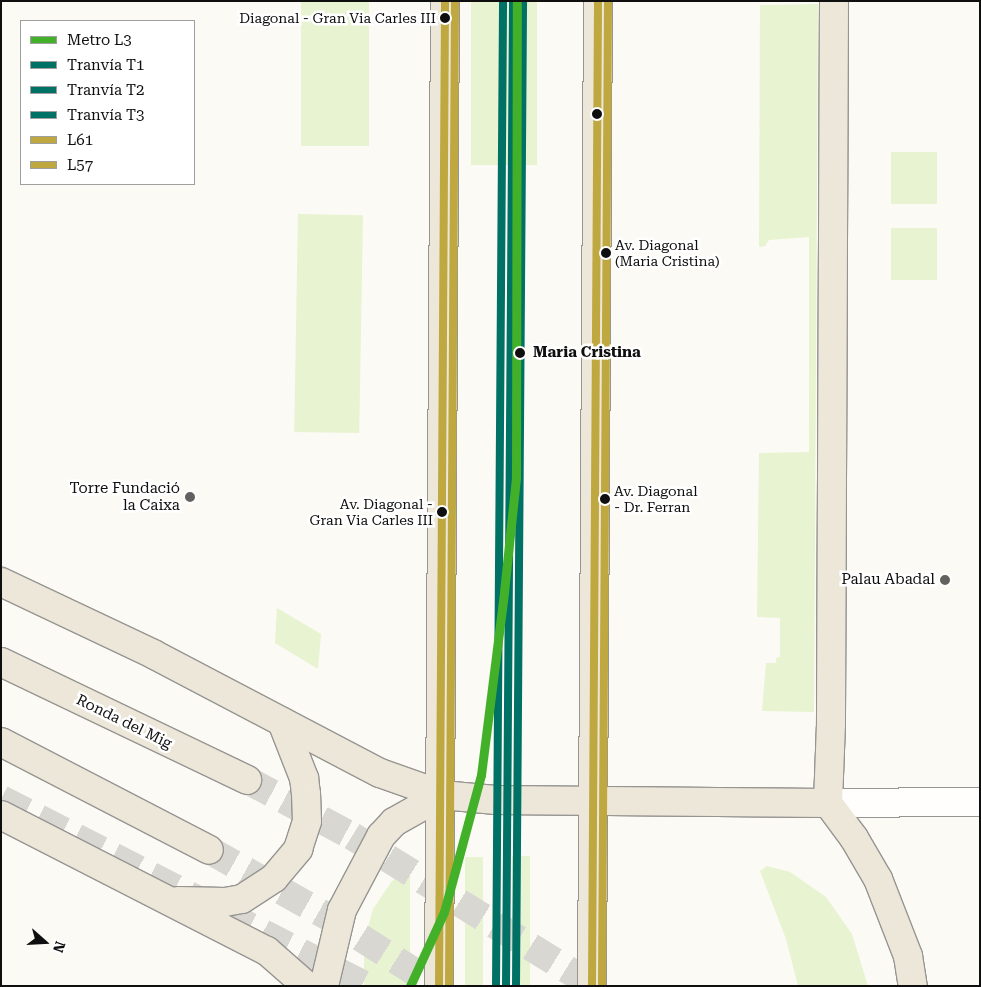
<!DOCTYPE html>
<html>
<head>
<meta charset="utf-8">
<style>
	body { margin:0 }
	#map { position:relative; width:981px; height:987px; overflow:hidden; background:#fcfaf4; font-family:"Roboto Serif",serif }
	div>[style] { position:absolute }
	.green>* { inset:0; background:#e7f3d1; transform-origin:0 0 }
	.primary-tunnel>* { height:28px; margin-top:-14px; transform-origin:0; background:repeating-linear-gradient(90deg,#d8d7d2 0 28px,transparent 0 42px) }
	.roads { filter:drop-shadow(1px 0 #969592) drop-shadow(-1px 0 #969592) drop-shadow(0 1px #969592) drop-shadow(0 -1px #969592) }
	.minor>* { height:28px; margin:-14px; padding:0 14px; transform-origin:14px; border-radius:14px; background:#fffefd }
	.primary>* { height:28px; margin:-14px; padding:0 14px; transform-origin:14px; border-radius:14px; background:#ede7d9 }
	.bus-1>* { height:8px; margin:-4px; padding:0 4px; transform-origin:4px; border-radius:4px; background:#bea83f }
	.bus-2>* { height:8px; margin:-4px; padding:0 4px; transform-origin:4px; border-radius:4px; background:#bea83f }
	.tram-1>* { height:8px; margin:-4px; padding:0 4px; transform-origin:4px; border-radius:4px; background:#007165 }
	.tram-2>* { height:8px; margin:-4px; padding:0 4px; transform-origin:4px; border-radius:4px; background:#007165 }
	.tram-3>* { height:8px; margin:-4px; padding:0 4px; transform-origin:4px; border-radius:4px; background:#007165 }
	.metro-1>* { height:9px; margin:-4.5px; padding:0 4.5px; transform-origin:4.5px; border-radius:4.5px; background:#43b02a }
	.dots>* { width:14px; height:14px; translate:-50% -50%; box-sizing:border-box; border:2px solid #fff; border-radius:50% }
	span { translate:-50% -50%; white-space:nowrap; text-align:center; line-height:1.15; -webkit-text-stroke:5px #fff; paint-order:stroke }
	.bus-label { font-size:14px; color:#0f0f0f }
	.right { translate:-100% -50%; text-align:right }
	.left { translate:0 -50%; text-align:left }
	.stop-label { font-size:15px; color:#0f0f0f; font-weight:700 }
	.poi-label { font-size:15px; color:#0f0f0f }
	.street-label { font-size:15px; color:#0f0f0f }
	.frame { position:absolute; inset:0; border:2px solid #0f0f0f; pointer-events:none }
	.legend { position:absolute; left:20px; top:20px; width:175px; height:165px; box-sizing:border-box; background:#fff; border:1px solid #9f9f9f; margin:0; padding:6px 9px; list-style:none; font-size:15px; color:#0f0f0f }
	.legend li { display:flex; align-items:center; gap:10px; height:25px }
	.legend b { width:25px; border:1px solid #9f9f9f }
	.north { position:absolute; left:20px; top:917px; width:50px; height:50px; -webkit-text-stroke:4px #fff; paint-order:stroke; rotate:109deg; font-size:14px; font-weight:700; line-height:20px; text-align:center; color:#0f0f0f }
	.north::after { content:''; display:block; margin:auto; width:18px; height:22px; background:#0f0f0f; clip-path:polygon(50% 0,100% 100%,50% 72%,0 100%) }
</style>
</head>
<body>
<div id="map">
	<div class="green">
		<i style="left:301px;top:1px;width:68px;height:145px"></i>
		<i style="left:471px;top:1px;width:66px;height:164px"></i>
		<i style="clip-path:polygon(818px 4px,814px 712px,762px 711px,766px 663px,776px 663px,776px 658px,780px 657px,780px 618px,757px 617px,759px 453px,809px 452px,809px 237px,769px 240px,765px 246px,759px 247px,760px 5px)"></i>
		<i style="left:891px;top:152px;width:46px;height:52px"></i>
		<i style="left:298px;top:214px;width:65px;height:218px;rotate:1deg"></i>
		<i style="left:937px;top:228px;width:52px;height:46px;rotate:90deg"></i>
		<i style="clip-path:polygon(277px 608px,321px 634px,318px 669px,275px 643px)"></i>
		<i style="left:512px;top:856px;width:18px;height:130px"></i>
		<i style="left:465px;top:857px;width:18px;height:129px"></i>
		<i style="clip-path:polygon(767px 866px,790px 872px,826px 897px,852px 934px,868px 986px,798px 986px,786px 939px,760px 871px)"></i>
		<i style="clip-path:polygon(410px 869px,410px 986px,364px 986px,364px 942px,373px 909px,392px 881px)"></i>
	</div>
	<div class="primary-tunnel">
		<i style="left:247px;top:780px;width:119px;rotate:28.1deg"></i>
		<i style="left:352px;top:836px;width:285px;rotate:31.8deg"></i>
		<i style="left:1px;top:799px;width:411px;rotate:27.1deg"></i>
		<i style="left:209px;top:850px;width:133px;rotate:29.3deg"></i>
		<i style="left:325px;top:915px;width:133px;rotate:32.4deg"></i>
	</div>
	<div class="roads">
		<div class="minor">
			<i style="left:828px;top:803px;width:152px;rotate:-0.4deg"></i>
		</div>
		<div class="primary">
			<i style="left:834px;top:1px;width:723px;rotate:90.24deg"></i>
			<i style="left:831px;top:724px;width:79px;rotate:92.2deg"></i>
			<i style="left:828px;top:803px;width:44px;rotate:53.4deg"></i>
			<i style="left:854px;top:838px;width:48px;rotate:59.7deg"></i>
			<i style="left:878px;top:879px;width:83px;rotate:68.7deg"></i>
			<i style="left:908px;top:956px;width:30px;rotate:81deg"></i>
			<i style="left:1px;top:582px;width:168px;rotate:25.3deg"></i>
			<i style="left:153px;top:654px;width:256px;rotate:27.7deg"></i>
			<i style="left:380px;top:773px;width:66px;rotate:19.5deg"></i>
			<i style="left:442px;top:795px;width:54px;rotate:5.3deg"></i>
			<i style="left:496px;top:800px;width:332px;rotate:0.5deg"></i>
			<i style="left:1px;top:662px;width:273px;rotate:25.6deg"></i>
			<i style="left:1px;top:742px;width:234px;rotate:27.4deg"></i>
			<i style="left:1px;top:815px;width:299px;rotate:27.1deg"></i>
			<i style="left:267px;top:951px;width:53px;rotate:41.2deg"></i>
			<i style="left:178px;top:901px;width:47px;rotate:1.2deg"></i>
			<i style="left:225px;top:902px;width:17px;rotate:-10deg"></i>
			<i style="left:242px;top:899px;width:38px;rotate:-33deg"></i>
			<i style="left:274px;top:878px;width:38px;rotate:-50deg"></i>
			<i style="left:298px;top:849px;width:29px;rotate:-72deg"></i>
			<i style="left:307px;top:821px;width:27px;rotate:-92deg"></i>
			<i style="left:306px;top:794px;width:16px;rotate:-97deg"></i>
			<i style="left:304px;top:778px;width:60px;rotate:-111.4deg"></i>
			<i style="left:324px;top:986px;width:78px;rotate:-76.7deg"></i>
			<i style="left:342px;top:910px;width:84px;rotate:-62.2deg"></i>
			<i style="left:381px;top:836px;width:19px;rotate:-47deg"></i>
			<i style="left:394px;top:822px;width:55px;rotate:-29.4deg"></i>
			<i style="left:439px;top:986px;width:985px;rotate:-89.65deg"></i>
			<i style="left:592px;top:986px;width:985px;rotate:-89.65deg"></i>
		</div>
	</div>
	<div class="bus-1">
		<i style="left:439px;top:986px;width:985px;rotate:-89.65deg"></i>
		<i style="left:592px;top:986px;width:985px;rotate:-89.65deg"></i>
	</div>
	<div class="bus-2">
		<i style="left:449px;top:986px;width:985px;rotate:-89.65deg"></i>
		<i style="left:602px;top:986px;width:985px;rotate:-89.65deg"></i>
	</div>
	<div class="tram-1">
		<i style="left:506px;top:986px;width:985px;rotate:-89.59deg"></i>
	</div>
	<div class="tram-2">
		<i style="left:516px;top:986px;width:985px;rotate:-89.59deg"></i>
	</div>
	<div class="tram-3">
		<i style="left:496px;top:986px;width:985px;rotate:-89.59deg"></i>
	</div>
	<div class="metro-1">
		<i style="left:410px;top:986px;width:81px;rotate:-65.3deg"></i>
		<i style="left:444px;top:912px;width:142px;rotate:-74.9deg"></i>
		<i style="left:481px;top:775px;width:184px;rotate:-82.8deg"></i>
		<i style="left:504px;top:592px;width:115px;rotate:-84deg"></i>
		<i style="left:516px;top:478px;width:477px;rotate:-89.9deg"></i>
	</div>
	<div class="dots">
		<i style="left:445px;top:18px;background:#0f0f0f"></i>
		<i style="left:597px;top:114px;background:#0f0f0f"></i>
		<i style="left:606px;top:253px;background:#0f0f0f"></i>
		<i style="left:520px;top:353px;background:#0f0f0f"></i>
		<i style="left:190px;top:497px;background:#62615f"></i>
		<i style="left:605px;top:499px;background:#0f0f0f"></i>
		<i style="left:442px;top:512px;background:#0f0f0f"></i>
		<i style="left:945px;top:580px;background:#62615f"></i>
	</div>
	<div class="bus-label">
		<span class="right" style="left:436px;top:18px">Diagonal - Gran Via Carles III</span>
		<span class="left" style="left:615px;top:253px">Av. Diagonal<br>(Maria Cristina)</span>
		<span class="left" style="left:614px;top:499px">Av. Diagonal<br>- Dr. Ferran</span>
		<span class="right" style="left:433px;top:512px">Av. Diagonal -<br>Gran Via Carles III</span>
	</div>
	<div class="stop-label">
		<span class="left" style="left:533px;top:353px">Maria Cristina</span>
	</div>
	<div class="poi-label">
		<span class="right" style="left:180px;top:497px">Torre Fundació<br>la Caixa</span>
		<span class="right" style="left:935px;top:580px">Palau Abadal</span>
	</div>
	<div class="street-label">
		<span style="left:124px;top:722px;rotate:26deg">Ronda del Mig</span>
	</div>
	<div class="frame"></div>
	<ul class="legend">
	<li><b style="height:6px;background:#43b02a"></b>Metro L3</li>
	<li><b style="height:6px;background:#007165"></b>Tranvía T1</li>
	<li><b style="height:6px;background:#007165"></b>Tranvía T2</li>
	<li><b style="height:6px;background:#007165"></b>Tranvía T3</li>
	<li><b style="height:6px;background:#bea83f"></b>L61</li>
	<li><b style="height:6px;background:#bea83f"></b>L57</li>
	</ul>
	<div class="north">N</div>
</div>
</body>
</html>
